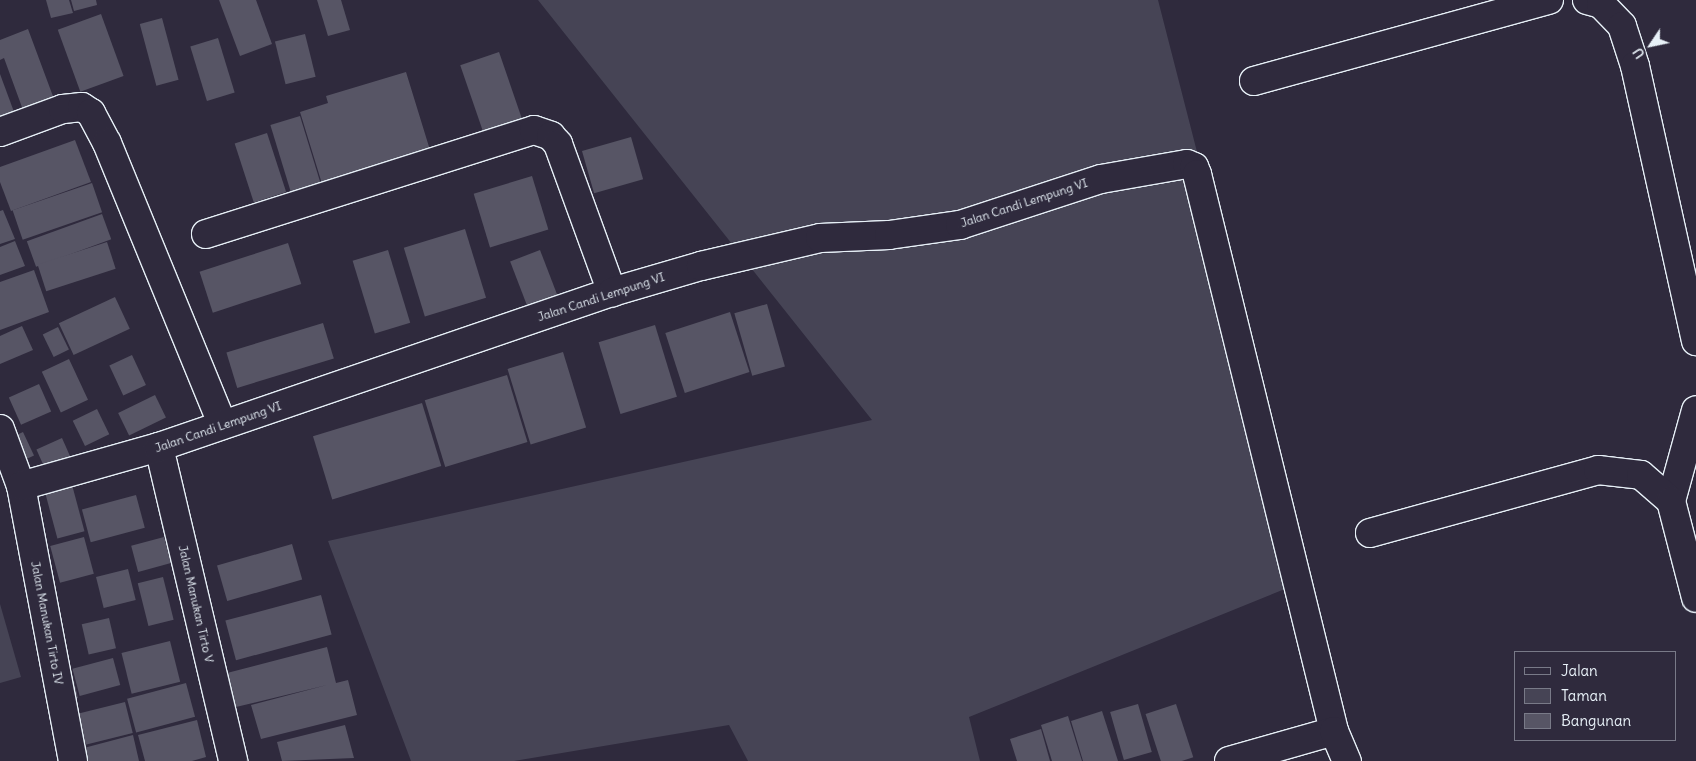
<!DOCTYPE html>
<html>
<head>
<meta charset="utf-8">
<style>
	body { margin:0 }
	#map { position:relative; width:1696px; height:761px; overflow:hidden; background:#2f2a3d; font-family:Delius,sans-serif }
	div>[style] { position:absolute }
	.green>* { inset:0; background:#464455 }
	.building>* { inset:0; background:#575565; transform-origin:0 0 }
	.roads { filter:drop-shadow(1px 0 #e8f1f8) drop-shadow(-1px 0 #e8f1f8) drop-shadow(0 1px #e8f1f8) drop-shadow(0 -1px #e8f1f8) }
	.minor>* { height:28px; margin:-14px; padding:0 14px; transform-origin:14px; border-radius:14px; background:#2f2a3d }
	span { translate:-50% -50%; white-space:nowrap; text-align:center; line-height:1.15; -webkit-text-stroke:5px #2f2a3d; paint-order:stroke }
	.street-label { font-size:12px; color:#e8f1f8 }
	.legend { position:absolute; left:1514px; top:651px; width:162px; height:90px; box-sizing:border-box; background:#2f2a3d; border:1px solid #797a88; margin:0; padding:6px 9px; list-style:none; font-size:15px; color:#e8f1f8 }
	.legend li { display:flex; align-items:center; gap:10px; height:25px }
	.legend b { width:25px; border:1px solid #797a88 }
	.north { position:absolute; left:1626px; top:20px; width:50px; height:50px; -webkit-text-stroke:4px #2f2a3d; paint-order:stroke; rotate:236deg; font-size:14px; font-weight:700; line-height:20px; text-align:center; color:#e8f1f8 }
	.north::after { content:''; display:block; margin:auto; width:18px; height:22px; background:#e8f1f8; clip-path:polygon(50% 0,100% 100%,50% 72%,0 100%) }
</style>
</head>
<body>
<div id="map">
	<div class="green">
		<i style="clip-path:polygon(538px 0,1158px 0,1307px 580px,969px 717px,980px 761px,748px 761px,729px 725px,514px 761px,411px 761px,328px 541px,872px 420px)"></i>
		<i style="clip-path:polygon(0 604px,21px 677px,0 683px)"></i>
	</div>
	<div class="building">
		<i style="clip-path:polygon(46px 0,69px 0,73px 13px,51px 18px)"></i>
		<i style="clip-path:polygon(71px 0,96px 0,97px 5px,74px 11px)"></i>
		<i style="clip-path:polygon(219px 0,256px 0,272px 44px,240px 56px)"></i>
		<i style="clip-path:polygon(317px 0,341px 0,350px 30px,328px 36px)"></i>
		<i style="left:101px;top:14px;width:66px;height:46px;rotate:70deg"></i>
		<i style="left:162px;top:18px;width:64px;height:23px;rotate:75deg"></i>
		<i style="clip-path:polygon(28px 29px,54px 99px,23px 110px,4px 58px,0 60px,0 40px)"></i>
		<i style="left:305px;top:34px;width:44px;height:31px;rotate:76deg"></i>
		<i style="left:218px;top:38px;width:57px;height:29px;rotate:73deg"></i>
		<i style="left:499px;top:52px;width:75px;height:41px;rotate:71deg"></i>
		<i style="clip-path:polygon(406px 72px,430px 150px,350px 173px,351px 178px,323px 187px,300px 112px,328px 103px,326px 96px)"></i>
		<i style="clip-path:polygon(0 74px,17px 120px,0 126px)"></i>
		<i style="left:300px;top:116px;width:75px;height:31px;rotate:73deg"></i>
		<i style="left:267px;top:133px;width:62px;height:34px;rotate:72deg"></i>
		<i style="left:631px;top:137px;width:44px;height:51px;rotate:74deg"></i>
		<i style="clip-path:polygon(75px 140px,91px 182px,11px 211px,0 182px,0 167px)"></i>
		<i style="left:532px;top:176px;width:56px;height:61px;rotate:73deg"></i>
		<i style="left:92px;top:183px;width:31px;height:84px;rotate:71deg"></i>
		<i style="clip-path:polygon(3px 210px,15px 239px,0 244px,0 211px)"></i>
		<i style="left:102px;top:214px;width:27px;height:80px;rotate:70deg"></i>
		<i style="left:465px;top:229px;width:72px;height:64px;rotate:73deg"></i>
		<i style="clip-path:polygon(15px 241px,25px 266px,0 275px,0 247px)"></i>
		<i style="left:107px;top:242px;width:28px;height:73px;rotate:72deg"></i>
		<i style="left:288px;top:243px;width:43px;height:93px;rotate:72deg"></i>
		<i style="left:388px;top:250px;width:76px;height:37px;rotate:73deg"></i>
		<i style="left:540px;top:250px;width:56px;height:32px;rotate:69deg"></i>
		<i style="clip-path:polygon(34px 270px,49px 312px,0 330px,0 282px)"></i>
		<i style="left:115px;top:297px;width:35px;height:62px;rotate:65deg"></i>
		<i style="left:767px;top:304px;width:65px;height:34px;rotate:74deg"></i>
		<i style="left:730px;top:312px;width:63px;height:68px;rotate:72deg"></i>
		<i style="left:323px;top:323px;width:37px;height:101px;rotate:73deg"></i>
		<i style="left:655px;top:325px;width:75px;height:59px;rotate:73deg"></i>
		<i style="clip-path:polygon(22px 326px,33px 350px,0 364px,0 336px)"></i>
		<i style="left:58px;top:327px;width:25px;height:17px;rotate:64deg"></i>
		<i style="left:563px;top:352px;width:79px;height:58px;rotate:73deg"></i>
		<i style="left:132px;top:355px;width:33px;height:25px;rotate:65deg"></i>
		<i style="left:69px;top:359px;width:45px;height:30px;rotate:65deg"></i>
		<i style="left:507px;top:375px;width:70px;height:86px;rotate:73deg"></i>
		<i style="left:39px;top:384px;width:30px;height:33px;rotate:66deg"></i>
		<i style="left:155px;top:395px;width:25px;height:41px;rotate:64deg"></i>
		<i style="left:422px;top:403px;width:66px;height:114px;rotate:73deg"></i>
		<i style="left:97px;top:409px;width:28px;height:27px;rotate:64deg"></i>
		<i style="left:23px;top:432px;width:26px;height:20px;rotate:65deg"></i>
		<i style="left:62px;top:438px;width:24px;height:28px;rotate:66deg"></i>
		<i style="left:71px;top:481px;width:52px;height:28px;rotate:75deg"></i>
		<i style="left:136px;top:495px;width:34px;height:56px;rotate:75deg"></i>
		<i style="left:84px;top:537px;width:38px;height:35px;rotate:75deg"></i>
		<i style="left:164px;top:537px;width:27px;height:34px;rotate:75deg"></i>
		<i style="left:292px;top:544px;width:37px;height:78px;rotate:74deg"></i>
		<i style="left:128px;top:569px;width:32px;height:33px;rotate:76deg"></i>
		<i style="left:163px;top:577px;width:44px;height:26px;rotate:76deg"></i>
		<i style="left:321px;top:595px;width:41px;height:99px;rotate:75deg"></i>
		<i style="left:109px;top:618px;width:31px;height:28px;rotate:77deg"></i>
		<i style="left:170px;top:641px;width:42px;height:50px;rotate:76deg"></i>
		<i style="clip-path:polygon(327px 647px,336px 683px,348px 680px,357px 715px,261px 739px,251px 705px,327px 685px,236px 707px,227px 673px)"></i>
		<i style="left:113px;top:658px;width:28px;height:42px;rotate:75deg"></i>
		<i style="clip-path:polygon(72px 673px,78px 698px,63px 699px,63px 679px)"></i>
		<i style="left:186px;top:683px;width:35px;height:61px;rotate:75deg"></i>
		<i style="left:125px;top:702px;width:32px;height:58px;rotate:76deg"></i>
		<i style="left:1138px;top:704px;width:50px;height:29px;rotate:74deg"></i>
		<i style="left:1176px;top:704px;width:56px;height:32px;rotate:72deg"></i>
		<i style="clip-path:polygon(1102px 711px,1118px 761px,1083px 761px,1071px 721px)"></i>
		<i style="clip-path:polygon(1068px 716px,1082px 761px,1052px 761px,1041px 725px)"></i>
		<i style="clip-path:polygon(197px 720px,206px 757px,192px 761px,145px 761px,138px 735px)"></i>
		<i style="clip-path:polygon(345px 725px,354px 758px,282px 761px,277px 742px)"></i>
		<i style="clip-path:polygon(1041px 729px,1050px 761px,1017px 761px,1010px 739px)"></i>
		<i style="clip-path:polygon(133px 735px,139px 761px,83px 761px,80px 749px)"></i>
	</div>
	<div class="roads">
		<div class="minor">
			<i style="left:1587px;top:0;width:15px;rotate:16deg"></i>
			<i style="left:1601px;top:4px;width:30px;rotate:46deg"></i>
			<i style="left:1622px;top:26px;width:42px;rotate:72deg"></i>
			<i style="left:1635px;top:66px;width:282px;rotate:77.5deg"></i>
			<i style="left:1254px;top:81px;width:306px;rotate:-15.4deg"></i>
			<i style="left:0;top:132px;width:67px;rotate:-20.1deg"></i>
			<i style="left:63px;top:109px;width:19px;rotate:-6deg"></i>
			<i style="left:82px;top:107px;width:11px;rotate:34deg"></i>
			<i style="left:91px;top:113px;width:34px;rotate:62deg"></i>
			<i style="left:107px;top:143px;width:304px;rotate:67.7deg"></i>
			<i style="left:206px;top:234px;width:344px;rotate:-17.6deg"></i>
			<i style="left:534px;top:130px;width:18px;rotate:19deg"></i>
			<i style="left:551px;top:136px;width:11px;rotate:49deg"></i>
			<i style="left:558px;top:144px;width:158px;rotate:70deg"></i>
			<i style="left:0;top:429px;width:61px;rotate:69.8deg"></i>
			<i style="left:21px;top:486px;width:280px;rotate:79.3deg"></i>
			<i style="left:159px;top:447px;width:323px;rotate:76.7deg"></i>
			<i style="left:21px;top:486px;width:143px;rotate:-15.8deg"></i>
			<i style="left:159px;top:447px;width:479px;rotate:-18.9deg"></i>
			<i style="left:612px;top:292px;width:93px;rotate:-16.3deg"></i>
			<i style="left:701px;top:266px;width:122px;rotate:-13.2deg"></i>
			<i style="left:820px;top:238px;width:69px;rotate:-2.5deg"></i>
			<i style="left:889px;top:235px;width:72px;rotate:-8deg"></i>
			<i style="left:960px;top:225px;width:148px;rotate:-18.1deg"></i>
			<i style="left:1101px;top:179px;width:87px;rotate:-9.9deg"></i>
			<i style="left:1187px;top:164px;width:8px;rotate:23deg"></i>
			<i style="left:1194px;top:167px;width:8px;rotate:67deg"></i>
			<i style="left:1197px;top:174px;width:574px;rotate:76.18deg"></i>
			<i style="left:1671px;top:501px;width:94px;rotate:-74.6deg"></i>
			<i style="left:1370px;top:533px;width:237px;rotate:-15.4deg"></i>
			<i style="left:1598px;top:470px;width:43px;rotate:6.6deg"></i>
			<i style="left:1641px;top:475px;width:40px;rotate:41deg"></i>
			<i style="left:1671px;top:501px;width:100px;rotate:75.5deg"></i>
			<i style="left:1229px;top:761px;width:109px;rotate:-15.9deg"></i>
			<i style="left:1334px;top:731px;width:33px;rotate:67deg"></i>
		</div>
	</div>
	<div class="street-label">
		<span style="left:1024px;top:203px;rotate:-18deg">Jalan Candi Lempung VI</span>
		<span style="left:601px;top:297px;rotate:-18deg">Jalan Candi Lempung VI</span>
		<span style="left:218px;top:427px;rotate:-19deg">Jalan Candi Lempung VI</span>
		<span style="left:196px;top:604px;rotate:77deg">Jalan Manukan Tirto V</span>
		<span style="left:47px;top:623px;rotate:79deg">Jalan Manukan Tirto IV</span>
	</div>
	<ul class="legend">
	<li><b style="height:6px;background:#2f2a3d"></b>Jalan</li>
	<li><b style="height:14px;background:#464455"></b>Taman</li>
	<li><b style="height:14px;background:#575565"></b>Bangunan</li>
	</ul>
	<div class="north">U</div>
</div>
</body>
</html>
